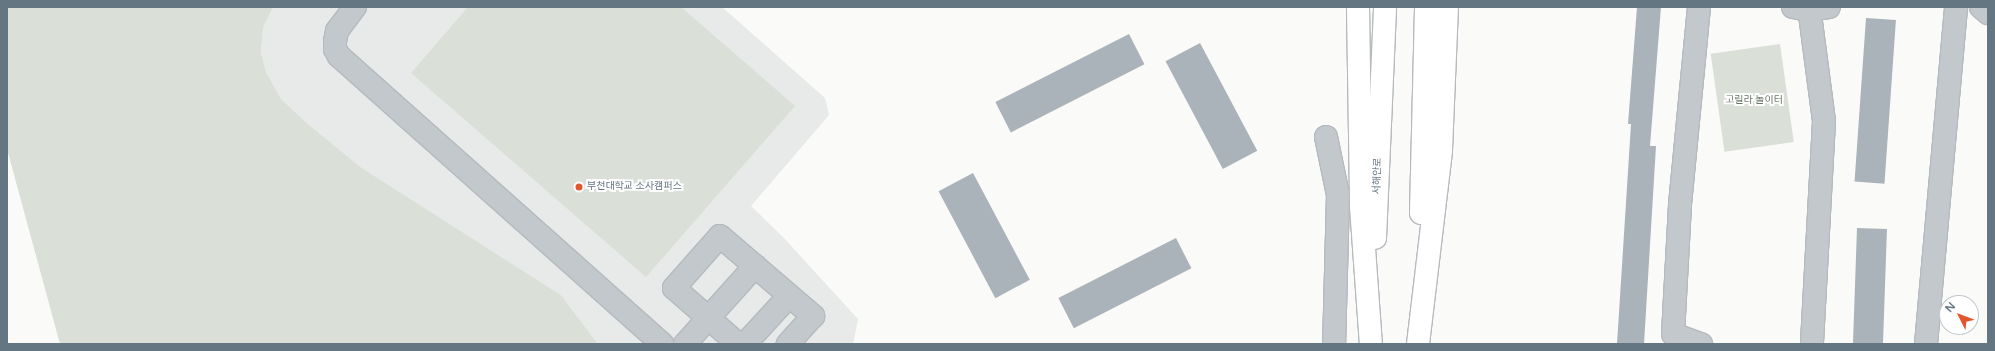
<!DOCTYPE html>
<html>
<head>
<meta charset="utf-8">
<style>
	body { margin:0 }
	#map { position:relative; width:1995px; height:351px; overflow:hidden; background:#fafaf8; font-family:"Varela Round","Noto Sans KR",sans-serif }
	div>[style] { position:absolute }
	.built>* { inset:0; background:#e8e9e9 }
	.green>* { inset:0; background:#dadfd7; transform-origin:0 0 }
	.building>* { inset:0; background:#aab3b9; transform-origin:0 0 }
	.roads { filter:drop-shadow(1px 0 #b5babe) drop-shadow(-1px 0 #b5babe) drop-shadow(0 1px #b5babe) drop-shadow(0 -1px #b5babe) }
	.minor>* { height:22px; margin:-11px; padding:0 11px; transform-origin:11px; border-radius:11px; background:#c3c8cc }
	.major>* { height:22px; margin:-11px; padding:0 11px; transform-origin:11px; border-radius:11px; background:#fff }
	.dots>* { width:11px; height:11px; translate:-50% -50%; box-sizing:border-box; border:2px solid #fff; border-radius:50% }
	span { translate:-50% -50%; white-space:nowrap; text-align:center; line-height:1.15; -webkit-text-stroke:4px #fff; paint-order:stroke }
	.park-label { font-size:10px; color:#687a64 }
	.street-label { font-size:10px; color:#657683 }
	.poi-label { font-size:10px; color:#657683 }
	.left { translate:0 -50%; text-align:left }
	.frame { position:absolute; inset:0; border:8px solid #657683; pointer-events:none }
	.north { position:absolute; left:1939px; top:295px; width:40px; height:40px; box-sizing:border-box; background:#fff; border:1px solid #c1c8cd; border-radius:50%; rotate:312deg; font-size:11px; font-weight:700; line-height:16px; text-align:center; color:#657683 }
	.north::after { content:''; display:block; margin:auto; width:14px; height:18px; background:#e4572e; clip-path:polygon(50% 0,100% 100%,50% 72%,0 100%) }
</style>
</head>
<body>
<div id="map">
	<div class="built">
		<i style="clip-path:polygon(273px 7px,722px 7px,825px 98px,829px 115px,751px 206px,783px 237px,858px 319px,853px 344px,598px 344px,561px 295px,362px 168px,309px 125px,281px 99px,266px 72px,261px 52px,263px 28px)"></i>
	</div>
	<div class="green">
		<i style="clip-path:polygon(7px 7px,273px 7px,263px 28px,261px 52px,266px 72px,281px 99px,309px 125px,362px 168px,561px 295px,598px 344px,60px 344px,7px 149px)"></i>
		<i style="clip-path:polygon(468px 7px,681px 7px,795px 106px,646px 277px,411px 73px)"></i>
		<i style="left:1780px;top:44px;width:99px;height:70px;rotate:82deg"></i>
	</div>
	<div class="building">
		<i style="clip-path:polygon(1637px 7px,1661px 7px,1650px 146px,1656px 146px,1644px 344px,1617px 344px,1631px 124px,1628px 124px)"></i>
		<i style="left:1866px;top:18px;width:30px;height:164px;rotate:4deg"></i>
		<i style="left:1129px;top:34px;width:34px;height:150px;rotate:63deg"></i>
		<i style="left:1200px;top:43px;width:122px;height:39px;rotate:62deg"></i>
		<i style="left:973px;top:173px;width:121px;height:39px;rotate:62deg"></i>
		<i style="left:1857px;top:228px;width:30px;height:116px;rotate:2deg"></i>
		<i style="left:1176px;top:238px;width:34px;height:132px;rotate:63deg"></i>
	</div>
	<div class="roads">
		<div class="minor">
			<i style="left:355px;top:7px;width:30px;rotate:127deg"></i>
			<i style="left:337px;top:31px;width:10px;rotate:101deg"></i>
			<i style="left:335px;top:41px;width:8px;rotate:90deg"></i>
			<i style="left:335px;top:49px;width:8px;rotate:60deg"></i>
			<i style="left:339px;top:56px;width:433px;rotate:41.7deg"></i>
			<i style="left:1699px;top:7px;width:199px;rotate:95.5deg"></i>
			<i style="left:1680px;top:205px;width:129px;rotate:93.1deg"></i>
			<i style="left:1673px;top:334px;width:30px;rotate:20deg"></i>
			<i style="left:1793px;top:7px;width:15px;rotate:11deg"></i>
			<i style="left:1808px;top:10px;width:21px;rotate:-8deg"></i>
			<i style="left:1809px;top:7px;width:115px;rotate:82.5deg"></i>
			<i style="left:1824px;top:121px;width:223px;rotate:93.1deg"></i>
			<i style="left:1981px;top:7px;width:9px;rotate:41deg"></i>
			<i style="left:1326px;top:137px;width:59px;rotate:78.3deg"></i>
			<i style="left:1338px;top:195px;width:149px;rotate:91.5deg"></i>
			<i style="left:685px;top:344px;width:105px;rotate:-48.1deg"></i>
			<i style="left:738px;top:344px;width:85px;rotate:-138.8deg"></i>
			<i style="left:674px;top:288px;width:69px;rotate:-48.5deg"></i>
			<i style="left:720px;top:236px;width:123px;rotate:40.7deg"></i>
			<i style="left:813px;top:316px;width:38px;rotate:132deg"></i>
			<i style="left:745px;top:344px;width:65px;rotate:-47.5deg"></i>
			<i style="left:1926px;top:344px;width:338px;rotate:-84.9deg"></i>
		</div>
		<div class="major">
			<i style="left:1358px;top:7px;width:199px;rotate:89.1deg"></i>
			<i style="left:1361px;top:206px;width:138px;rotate:85.9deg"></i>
			<i style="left:1421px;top:213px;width:206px;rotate:-88.6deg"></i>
			<i style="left:1375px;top:238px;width:231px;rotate:-87.5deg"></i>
			<i style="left:1418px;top:344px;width:195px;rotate:-83.2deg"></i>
			<i style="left:1441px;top:150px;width:143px;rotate:-87.6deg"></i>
		</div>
	</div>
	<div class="dots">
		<i style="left:579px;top:187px;background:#e4572e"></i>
	</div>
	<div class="park-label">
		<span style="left:1754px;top:101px">고릴라 놀이터</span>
	</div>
	<div class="street-label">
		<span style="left:1378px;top:176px;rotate:-88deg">서해안로</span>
	</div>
	<div class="poi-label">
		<span class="left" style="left:587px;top:187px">부천대학교 소사캠퍼스</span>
	</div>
	<div class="frame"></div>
	<div class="north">N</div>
</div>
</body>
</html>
